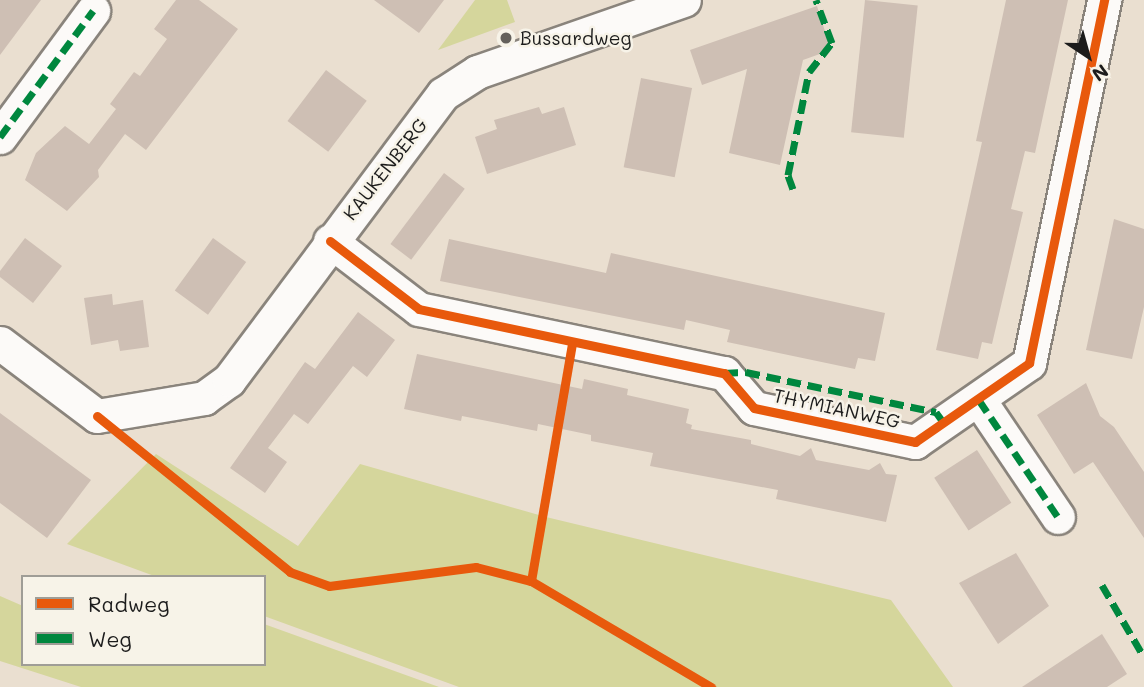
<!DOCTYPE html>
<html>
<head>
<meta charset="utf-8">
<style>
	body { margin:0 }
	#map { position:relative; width:1144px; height:687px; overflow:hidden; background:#eadfd0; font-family:Mali,sans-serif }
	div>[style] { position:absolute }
	.green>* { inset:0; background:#d5d69c }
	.building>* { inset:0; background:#cebfb4; transform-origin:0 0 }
	.roads { filter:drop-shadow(2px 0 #8a847c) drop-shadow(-2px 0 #8a847c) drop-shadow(0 2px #8a847c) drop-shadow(0 -2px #8a847c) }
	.minor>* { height:33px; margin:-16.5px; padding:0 16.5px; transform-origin:16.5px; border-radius:16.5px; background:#fcfaf8 }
	.quiet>* { height:7px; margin-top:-3.5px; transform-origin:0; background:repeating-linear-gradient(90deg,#00873e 0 14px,transparent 0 21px) }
	.cycleway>* { height:9px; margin:-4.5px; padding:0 4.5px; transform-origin:4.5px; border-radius:4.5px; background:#e8590c }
	.dots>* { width:19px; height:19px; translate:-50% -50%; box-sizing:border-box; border:4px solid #f7f3e8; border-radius:50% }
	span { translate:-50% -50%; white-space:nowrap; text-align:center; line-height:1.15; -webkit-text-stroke:5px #f7f3e8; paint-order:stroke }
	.poi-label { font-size:19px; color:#1c1c1c }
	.left { translate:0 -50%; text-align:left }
	.street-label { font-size:19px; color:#1c1c1c }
	.legend { position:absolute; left:21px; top:575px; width:245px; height:91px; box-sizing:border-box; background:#f7f3e8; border:2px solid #9f9d96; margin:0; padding:9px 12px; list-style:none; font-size:21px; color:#1c1c1c }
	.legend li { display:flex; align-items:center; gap:14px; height:35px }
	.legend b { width:35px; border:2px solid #9f9d96 }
	.north { position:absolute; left:1053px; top:21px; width:70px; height:70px; -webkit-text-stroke:5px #f7f3e8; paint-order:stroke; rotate:144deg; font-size:19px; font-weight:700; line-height:28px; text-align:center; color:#1c1c1c }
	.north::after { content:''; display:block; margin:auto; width:24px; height:32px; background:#1c1c1c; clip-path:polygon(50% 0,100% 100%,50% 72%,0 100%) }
</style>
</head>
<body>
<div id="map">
	<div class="green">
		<i style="clip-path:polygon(475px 0,507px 0,515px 22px,438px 50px)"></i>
		<i style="clip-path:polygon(156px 454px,298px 546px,360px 464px,546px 517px,891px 600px,953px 687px,459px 687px,264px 616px,264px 577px,157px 577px,67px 544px)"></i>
		<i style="clip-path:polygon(0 596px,23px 606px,23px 664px,264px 664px,264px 624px,439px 687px,81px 687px,0 661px)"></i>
	</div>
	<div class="building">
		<i style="clip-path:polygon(0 0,41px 0,0 55px)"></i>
		<i style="clip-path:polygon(176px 0,199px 0,238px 29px,146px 150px,125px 134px,98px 170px,99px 177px,67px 211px,25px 180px,36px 153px,65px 126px,89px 144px,116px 109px,110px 104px,134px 72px,140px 76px,167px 39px,154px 29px)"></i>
		<i style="clip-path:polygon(374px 0,444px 0,419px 33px)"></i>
		<i style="left:865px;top:0;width:53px;height:133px;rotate:6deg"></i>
		<i style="clip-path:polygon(1006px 0,1068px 0,1035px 153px,1025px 151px,1011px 209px,1023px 212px,992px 344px,982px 342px,978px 359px,936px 350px,982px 142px,976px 141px)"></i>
		<i style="clip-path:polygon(817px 6px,831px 50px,803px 60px,780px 165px,729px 153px,747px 69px,702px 85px,690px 50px)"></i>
		<i style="left:326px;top:70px;width:51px;height:64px;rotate:37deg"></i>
		<i style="left:641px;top:78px;width:52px;height:91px;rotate:11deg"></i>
		<i style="clip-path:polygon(539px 107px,542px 114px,564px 107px,576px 145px,487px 174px,475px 137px,497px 129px,494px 120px)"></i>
		<i style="left:444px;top:173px;width:26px;height:89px;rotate:37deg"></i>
		<i style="clip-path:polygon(1114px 219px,1144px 229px,1144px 307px,1132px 359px,1086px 350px)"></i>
		<i style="clip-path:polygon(25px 238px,62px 266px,33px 303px,0 277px,0 271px)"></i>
		<i style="left:213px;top:238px;width:41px;height:65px;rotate:36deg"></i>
		<i style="clip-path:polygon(449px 239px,606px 273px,611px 253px,885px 313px,875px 361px,858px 358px,855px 369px,727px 342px,730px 330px,686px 320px,684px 330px,440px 281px)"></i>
		<i style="clip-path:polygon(112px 294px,113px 305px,143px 300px,149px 347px,120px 351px,118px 340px,91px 345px,84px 298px)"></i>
		<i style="clip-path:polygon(358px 312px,395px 340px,367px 377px,353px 366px,308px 424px,294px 414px,268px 448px,287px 462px,265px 493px,230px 468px,305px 362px,315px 369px)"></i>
		<i style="clip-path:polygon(417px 354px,582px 389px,584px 379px,628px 389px,627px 395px,689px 409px,686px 423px,692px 425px,691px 429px,751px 440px,751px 444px,800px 456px,811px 448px,816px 460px,869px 470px,880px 463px,886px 474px,897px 475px,886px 522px,776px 499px,778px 490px,650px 466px,653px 453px,591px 441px,591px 435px,538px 424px,537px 431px,462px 416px,461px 421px,404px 409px)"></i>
		<i style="clip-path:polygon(1086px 383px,1100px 416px,1114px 427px,1144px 472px,1144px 538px,1093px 462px,1074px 474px,1037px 415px)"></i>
		<i style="clip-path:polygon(0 413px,91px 480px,47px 538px,0 503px)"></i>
		<i style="left:977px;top:450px;width:63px;height:51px;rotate:57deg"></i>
		<i style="clip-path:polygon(1016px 553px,1049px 606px,998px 644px,959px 583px)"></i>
		<i style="clip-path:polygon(1102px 634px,1127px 674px,1107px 687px,1022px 687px)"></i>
	</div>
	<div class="roads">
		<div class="minor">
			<i style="left:0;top:137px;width:157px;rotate:-53.6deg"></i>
			<i style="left:330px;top:241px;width:112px;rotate:37.4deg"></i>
			<i style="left:419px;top:309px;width:312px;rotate:11.9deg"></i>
			<i style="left:724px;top:373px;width:46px;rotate:49.4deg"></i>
			<i style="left:754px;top:408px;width:165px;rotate:11.9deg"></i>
			<i style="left:915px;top:442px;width:139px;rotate:-34.7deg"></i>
			<i style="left:1029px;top:363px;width:371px;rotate:-78.3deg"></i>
			<i style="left:0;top:343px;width:121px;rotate:37deg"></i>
			<i style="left:97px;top:416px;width:109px;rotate:-9.5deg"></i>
			<i style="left:204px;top:398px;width:31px;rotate:-36deg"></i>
			<i style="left:229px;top:380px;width:357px;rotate:-53.2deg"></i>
			<i style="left:443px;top:94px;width:40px;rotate:-32.9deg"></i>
			<i style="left:477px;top:72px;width:219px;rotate:-19.2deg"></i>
			<i style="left:979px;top:400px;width:141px;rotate:56deg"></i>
		</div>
	</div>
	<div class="quiet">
		<i style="left:0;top:137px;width:157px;rotate:-53.6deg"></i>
		<i style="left:793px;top:189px;width:15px;rotate:-110deg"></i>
		<i style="left:788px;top:175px;width:105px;rotate:-78.5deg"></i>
		<i style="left:809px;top:72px;width:37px;rotate:-52deg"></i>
		<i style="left:832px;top:43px;width:46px;rotate:-110.4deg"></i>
		<i style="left:724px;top:373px;width:22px;rotate:-3deg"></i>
		<i style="left:746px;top:372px;width:194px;rotate:11.9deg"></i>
		<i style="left:936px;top:412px;width:14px;rotate:54deg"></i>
		<i style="left:979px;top:400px;width:141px;rotate:56deg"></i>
		<i style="left:1102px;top:585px;width:83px;rotate:59.7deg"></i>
	</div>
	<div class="cycleway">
		<i style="left:330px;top:241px;width:112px;rotate:37.4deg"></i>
		<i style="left:419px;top:309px;width:312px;rotate:11.9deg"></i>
		<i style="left:724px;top:373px;width:46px;rotate:49.4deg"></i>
		<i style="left:754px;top:408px;width:165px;rotate:11.9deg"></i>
		<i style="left:915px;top:442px;width:139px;rotate:-34.7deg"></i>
		<i style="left:1029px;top:363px;width:371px;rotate:-78.3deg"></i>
		<i style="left:97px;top:416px;width:248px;rotate:38.9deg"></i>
		<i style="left:290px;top:572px;width:41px;rotate:19.7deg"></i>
		<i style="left:329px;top:586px;width:148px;rotate:-7.4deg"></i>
		<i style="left:476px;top:567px;width:57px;rotate:14.3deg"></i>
		<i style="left:531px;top:581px;width:209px;rotate:30.5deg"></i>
		<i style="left:531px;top:581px;width:241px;rotate:-80.2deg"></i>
	</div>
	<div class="dots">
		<i style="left:506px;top:38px;background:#64605b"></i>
	</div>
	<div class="poi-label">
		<span class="left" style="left:520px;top:38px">Bussardweg</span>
	</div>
	<div class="street-label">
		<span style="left:385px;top:169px;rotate:-52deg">KAUKENBERG</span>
		<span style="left:837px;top:408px;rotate:12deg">THYMIANWEG</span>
	</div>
	<ul class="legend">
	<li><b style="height:9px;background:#e8590c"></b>Radweg</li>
	<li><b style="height:9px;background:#00873e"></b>Weg</li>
	</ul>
	<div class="north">N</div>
</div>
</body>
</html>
